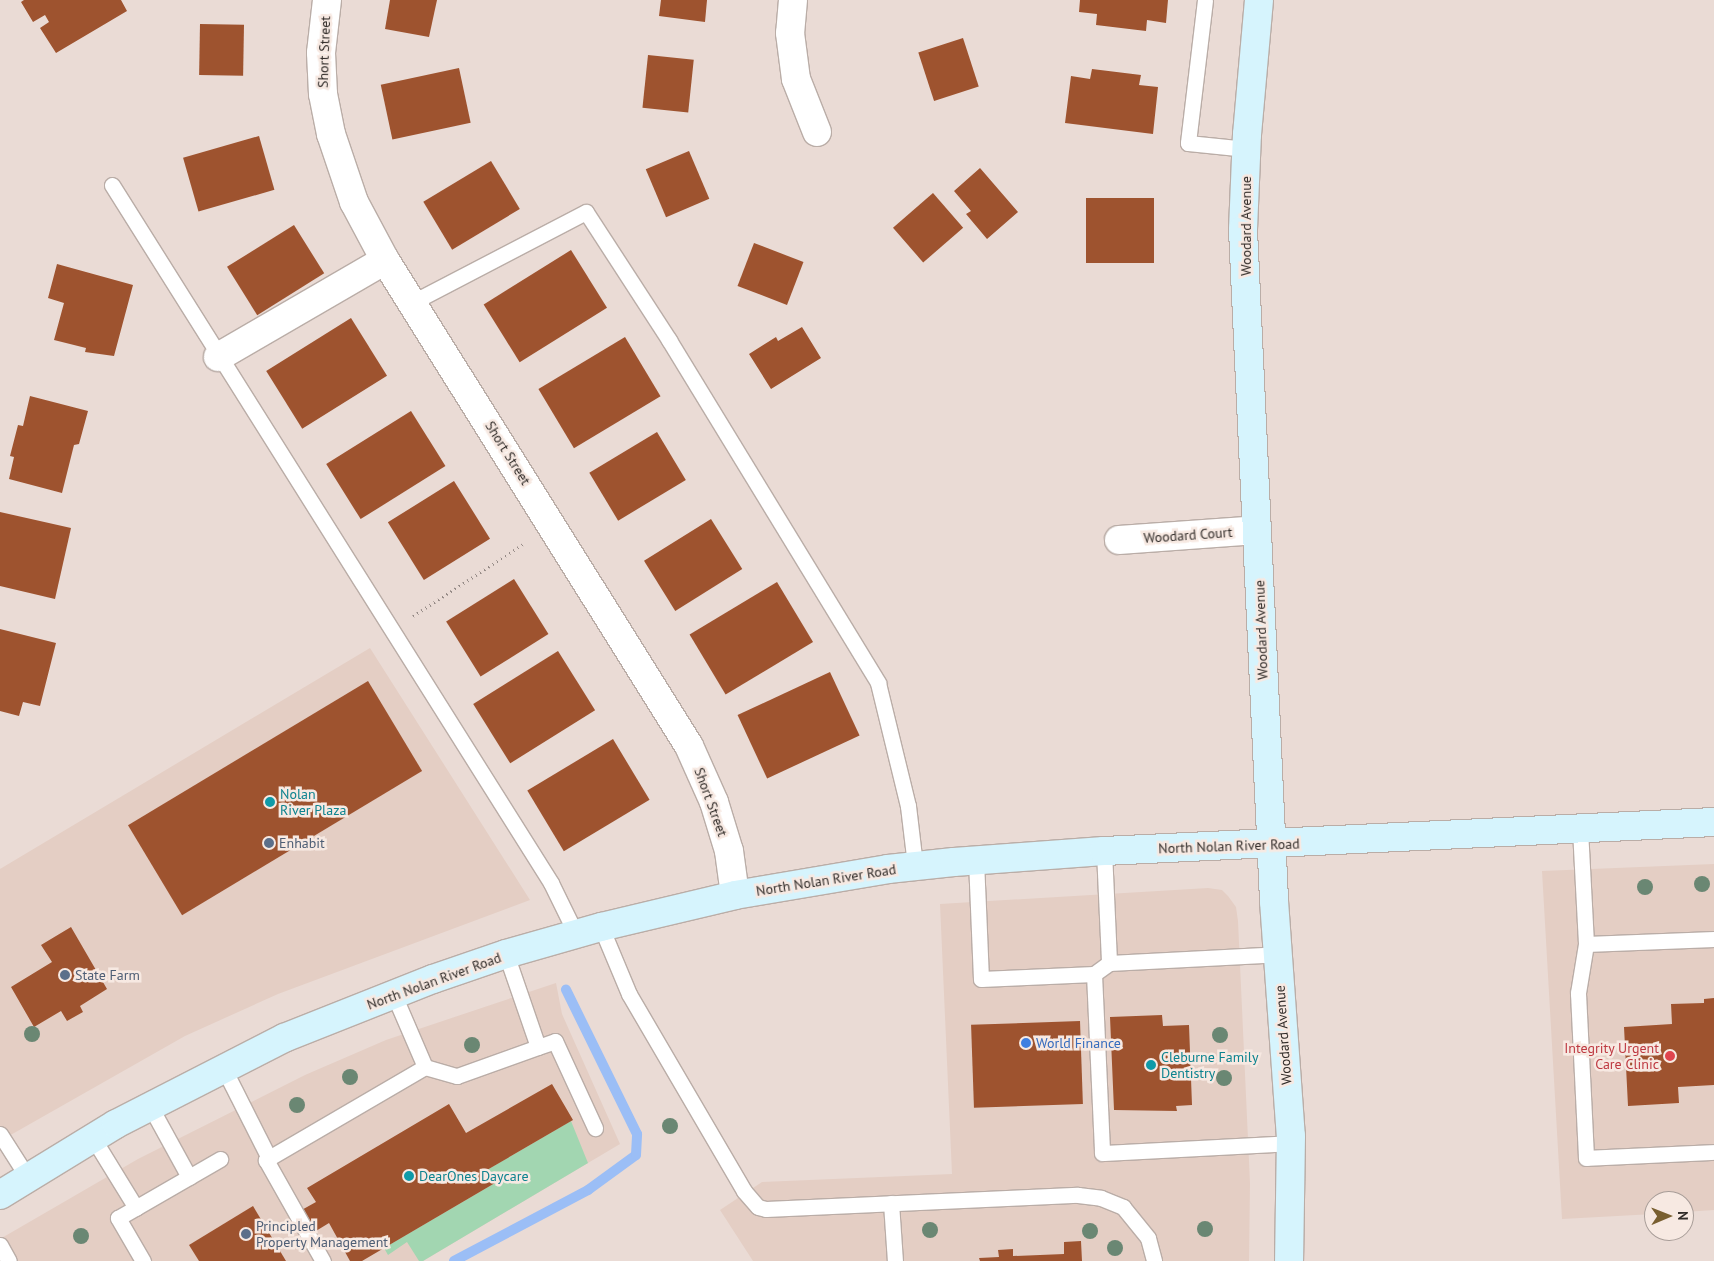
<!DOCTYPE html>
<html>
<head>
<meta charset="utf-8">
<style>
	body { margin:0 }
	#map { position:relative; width:1714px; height:1261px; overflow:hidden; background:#eadbd5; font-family:"PT Sans",sans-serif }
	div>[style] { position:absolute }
	.built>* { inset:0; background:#e4cec4 }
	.green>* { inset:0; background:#a2d6b1 }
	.stream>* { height:10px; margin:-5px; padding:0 5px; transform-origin:5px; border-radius:5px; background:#9bbef6 }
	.building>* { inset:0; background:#9e532f; transform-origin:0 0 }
	.path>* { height:3px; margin-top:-1.5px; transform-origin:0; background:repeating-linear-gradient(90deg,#968b87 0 1px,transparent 0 5px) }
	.roads { filter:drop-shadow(1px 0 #baada7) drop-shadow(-1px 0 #baada7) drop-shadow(0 1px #baada7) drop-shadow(0 -1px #baada7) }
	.lane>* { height:15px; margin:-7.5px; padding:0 7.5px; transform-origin:7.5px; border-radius:7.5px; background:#fff }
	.street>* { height:28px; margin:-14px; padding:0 14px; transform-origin:14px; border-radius:14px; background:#fff }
	.secondary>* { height:28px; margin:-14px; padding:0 14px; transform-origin:14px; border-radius:14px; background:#d6f4fd }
	.trees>* { width:16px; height:16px; margin:-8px; border-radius:50%; background:#6a8773 }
	.dots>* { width:14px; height:14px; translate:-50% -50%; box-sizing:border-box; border:2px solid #f7e9e2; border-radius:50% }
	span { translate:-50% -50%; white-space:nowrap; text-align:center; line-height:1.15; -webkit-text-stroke:5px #f7e9e2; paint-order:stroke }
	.street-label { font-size:14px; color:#312c29 }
	.culture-label { font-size:14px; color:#0d838f }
	.left { translate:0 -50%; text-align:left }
	.service-label { font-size:14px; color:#4e5e75 }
	.shop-label { font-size:14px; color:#366cbe }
	.health-label { font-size:14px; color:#be3a42 }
	.right { translate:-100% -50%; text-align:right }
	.north { position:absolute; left:1644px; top:1191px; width:50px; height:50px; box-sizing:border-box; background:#f7e9e2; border:1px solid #a89d98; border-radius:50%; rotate:89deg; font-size:14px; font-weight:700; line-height:20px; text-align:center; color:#312c29 }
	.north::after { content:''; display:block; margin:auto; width:18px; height:22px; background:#795f30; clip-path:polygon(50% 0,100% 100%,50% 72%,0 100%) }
</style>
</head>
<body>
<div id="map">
	<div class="built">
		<i style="clip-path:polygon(370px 648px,530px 900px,278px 994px,185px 1036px,0 1141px,0 869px)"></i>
		<i style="clip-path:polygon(1714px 864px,1714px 1210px,1684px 1212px,1684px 1201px,1654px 1201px,1654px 1214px,1562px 1219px,1542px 871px)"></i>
		<i style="clip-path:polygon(1208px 888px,1222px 890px,1228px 896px,1236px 907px,1238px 921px,1250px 1183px,1249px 1261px,753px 1261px,720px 1210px,762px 1182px,952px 1174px,940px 904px)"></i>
		<i style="clip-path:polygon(556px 983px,562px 1014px,620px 1144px,423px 1261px,0 1261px,0 1239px,138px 1159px,305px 1075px,386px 1040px)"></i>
	</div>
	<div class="green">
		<i style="clip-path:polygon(571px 1121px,588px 1163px,423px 1261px,419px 1261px,407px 1242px,388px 1255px,384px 1248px,495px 1183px,487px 1170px)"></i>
	</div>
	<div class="stream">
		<i style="left:454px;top:1261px;width:152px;rotate:-27.9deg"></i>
		<i style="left:588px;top:1190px;width:59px;rotate:-36.1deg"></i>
		<i style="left:636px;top:1155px;width:21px;rotate:-87deg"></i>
		<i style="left:637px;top:1134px;width:161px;rotate:-116.2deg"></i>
	</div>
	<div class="building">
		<i style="clip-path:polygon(24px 0,121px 0,127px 11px,56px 53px,40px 28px,49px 22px,45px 15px,33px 22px,21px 2px)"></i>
		<i style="clip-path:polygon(390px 0,437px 0,429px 37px,385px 29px)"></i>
		<i style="clip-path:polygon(661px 0,707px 0,705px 22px,659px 16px)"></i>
		<i style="clip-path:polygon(1080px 0,1168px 0,1166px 23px,1147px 20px,1146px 31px,1096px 25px,1097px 14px,1079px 12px)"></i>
		<i style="left:200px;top:24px;width:44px;height:51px;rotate:1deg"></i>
		<i style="left:963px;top:38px;width:51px;height:47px;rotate:72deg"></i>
		<i style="left:648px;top:55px;width:46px;height:53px;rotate:6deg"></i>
		<i style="left:459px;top:68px;width:56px;height:80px;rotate:78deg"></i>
		<i style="clip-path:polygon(1092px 69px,1141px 75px,1139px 85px,1158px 87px,1153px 134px,1065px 123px,1071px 76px,1090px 79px)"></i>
		<i style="left:259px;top:136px;width:56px;height:79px;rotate:74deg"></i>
		<i style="left:689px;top:151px;width:52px;height:47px;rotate:67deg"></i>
		<i style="left:491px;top:161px;width:56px;height:79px;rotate:59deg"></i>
		<i style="clip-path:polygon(980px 168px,1018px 212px,987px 239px,966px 214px,971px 211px,954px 191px)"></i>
		<i style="left:933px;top:193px;width:46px;height:53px;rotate:49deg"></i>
		<i style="left:1086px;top:198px;width:68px;height:65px"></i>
		<i style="left:294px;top:225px;width:57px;height:79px;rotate:58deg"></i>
		<i style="left:754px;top:243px;width:53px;height:46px;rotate:21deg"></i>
		<i style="left:571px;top:250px;width:68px;height:103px;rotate:58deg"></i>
		<i style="clip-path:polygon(57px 264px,133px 285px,114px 356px,85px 352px,86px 348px,54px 340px,64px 303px,48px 298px)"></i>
		<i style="left:351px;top:318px;width:68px;height:100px;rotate:58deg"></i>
		<i style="clip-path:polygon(802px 327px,821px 358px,771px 389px,749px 354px,776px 337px,778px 341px)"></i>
		<i style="left:625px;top:337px;width:69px;height:101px;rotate:59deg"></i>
		<i style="clip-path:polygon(30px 396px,88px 411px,79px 444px,74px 445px,62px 493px,9px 479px,14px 457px,10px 456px,18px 425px,23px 426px)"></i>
		<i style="left:411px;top:411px;width:65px;height:100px;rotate:58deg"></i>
		<i style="left:657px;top:432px;width:56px;height:79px;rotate:59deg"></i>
		<i style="left:454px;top:481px;width:68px;height:78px;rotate:58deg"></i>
		<i style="clip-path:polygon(0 512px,71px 528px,55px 599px,0 586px)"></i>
		<i style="left:711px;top:519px;width:59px;height:79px;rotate:58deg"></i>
		<i style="left:514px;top:579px;width:65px;height:80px;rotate:58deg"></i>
		<i style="left:777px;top:582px;width:70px;height:102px;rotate:59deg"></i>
		<i style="clip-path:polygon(0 629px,56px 643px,40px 706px,23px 702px,19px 716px,0 711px)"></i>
		<i style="left:558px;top:651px;width:70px;height:100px;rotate:58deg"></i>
		<i style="left:830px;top:672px;width:70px;height:102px;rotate:65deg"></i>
		<i style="left:368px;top:681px;width:105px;height:280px;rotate:59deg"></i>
		<i style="left:613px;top:739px;width:71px;height:100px;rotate:59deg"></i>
		<i style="clip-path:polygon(71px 927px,107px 989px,80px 1006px,83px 1012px,67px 1021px,61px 1011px,34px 1027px,11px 987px,52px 962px,41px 945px)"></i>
		<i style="clip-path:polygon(1714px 998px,1714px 1085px,1678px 1087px,1679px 1103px,1628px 1106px,1624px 1027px,1672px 1024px,1671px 1004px,1704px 1003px,1704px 999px)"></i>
		<i style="clip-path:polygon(1162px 1015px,1163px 1026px,1189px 1025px,1192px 1105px,1176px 1106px,1177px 1111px,1114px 1110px,1110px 1017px)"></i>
		<i style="left:1080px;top:1021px;width:83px;height:109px;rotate:88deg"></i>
		<i style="clip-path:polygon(552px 1084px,573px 1120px,487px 1170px,495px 1183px,362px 1261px,350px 1261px,329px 1223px,311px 1234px,298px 1212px,316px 1202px,307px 1188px,449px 1104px,466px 1133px)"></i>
		<i style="clip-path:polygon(253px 1206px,286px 1261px,199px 1261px,189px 1245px)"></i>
		<i style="clip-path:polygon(1081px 1241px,1082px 1261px,980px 1261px,979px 1258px,999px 1257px,998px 1250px,1013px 1249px,1013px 1256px,1064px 1254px,1064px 1242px)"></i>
	</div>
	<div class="path">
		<i style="left:413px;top:616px;width:134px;rotate:-33.1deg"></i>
	</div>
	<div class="roads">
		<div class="lane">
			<i style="left:1205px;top:0;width:144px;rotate:96.8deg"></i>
			<i style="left:1188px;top:143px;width:59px;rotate:5.8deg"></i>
			<i style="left:112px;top:185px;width:825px;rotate:57.83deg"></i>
			<i style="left:551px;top:883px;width:57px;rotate:63.9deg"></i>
			<i style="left:413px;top:302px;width:195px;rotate:-27.5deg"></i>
			<i style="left:586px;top:212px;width:153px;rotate:57deg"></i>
			<i style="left:669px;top:340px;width:402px;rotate:58.6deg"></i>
			<i style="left:878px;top:683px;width:127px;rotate:76.3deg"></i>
			<i style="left:908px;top:806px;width:59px;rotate:83.2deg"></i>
			<i style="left:1580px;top:829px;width:115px;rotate:87deg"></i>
			<i style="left:1586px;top:944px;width:128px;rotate:-2.2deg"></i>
			<i style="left:1104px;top:851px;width:112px;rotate:87.4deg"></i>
			<i style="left:976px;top:860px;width:119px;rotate:87.6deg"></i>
			<i style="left:981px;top:979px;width:113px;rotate:-2.5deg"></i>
			<i style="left:1094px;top:974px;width:19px;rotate:-36deg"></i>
			<i style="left:1109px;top:963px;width:169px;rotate:-3deg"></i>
			<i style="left:601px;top:927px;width:73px;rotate:67.3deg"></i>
			<i style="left:629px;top:994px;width:228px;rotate:59.7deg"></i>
			<i style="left:744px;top:1191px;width:21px;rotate:49deg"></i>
			<i style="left:758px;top:1207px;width:8px;rotate:14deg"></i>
			<i style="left:766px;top:1209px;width:312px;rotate:-2.6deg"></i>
			<i style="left:1078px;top:1195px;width:23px;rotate:7deg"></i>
			<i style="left:1101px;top:1198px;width:24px;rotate:22deg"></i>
			<i style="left:1123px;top:1207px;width:40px;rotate:51deg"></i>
			<i style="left:1148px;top:1238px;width:24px;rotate:75deg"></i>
			<i style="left:1586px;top:944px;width:50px;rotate:99.3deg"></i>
			<i style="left:1578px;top:993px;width:165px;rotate:87.2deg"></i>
			<i style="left:1586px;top:1158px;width:128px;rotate:-2.7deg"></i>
			<i style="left:506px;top:954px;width:98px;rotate:71deg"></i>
			<i style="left:538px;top:1047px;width:18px;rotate:-19deg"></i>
			<i style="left:555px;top:1041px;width:96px;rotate:65.3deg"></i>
			<i style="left:1094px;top:974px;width:179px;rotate:87.4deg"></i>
			<i style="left:1102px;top:1153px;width:189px;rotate:-3deg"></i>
			<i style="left:394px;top:995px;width:78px;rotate:66.7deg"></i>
			<i style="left:425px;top:1067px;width:33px;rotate:16deg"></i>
			<i style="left:457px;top:1076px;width:86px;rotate:-19.7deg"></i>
			<i style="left:223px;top:1067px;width:102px;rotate:63.2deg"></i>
			<i style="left:269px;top:1158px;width:4px;rotate:146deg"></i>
			<i style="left:266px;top:1160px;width:116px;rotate:60.6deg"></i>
			<i style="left:150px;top:1106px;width:81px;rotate:61.2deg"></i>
			<i style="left:0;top:1134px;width:52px;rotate:57.5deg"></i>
			<i style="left:93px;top:1138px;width:82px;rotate:58.4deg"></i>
			<i style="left:269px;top:1158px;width:181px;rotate:-30.3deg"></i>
			<i style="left:891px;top:1203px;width:58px;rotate:86.1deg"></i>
			<i style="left:0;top:1245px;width:18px;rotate:61deg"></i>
			<i style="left:143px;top:1261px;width:50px;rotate:-120.2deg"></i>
			<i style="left:118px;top:1218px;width:118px;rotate:-30deg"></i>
		</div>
		<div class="street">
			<i style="left:327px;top:0;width:53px;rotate:96.5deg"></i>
			<i style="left:321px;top:53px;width:41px;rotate:87.2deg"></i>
			<i style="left:323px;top:94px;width:41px;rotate:78.7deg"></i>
			<i style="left:331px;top:134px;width:72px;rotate:71.3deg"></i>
			<i style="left:354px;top:202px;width:66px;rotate:61.9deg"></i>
			<i style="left:385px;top:260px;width:573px;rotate:57.97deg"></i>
			<i style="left:689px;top:746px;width:61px;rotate:65.9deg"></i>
			<i style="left:714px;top:802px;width:51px;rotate:73deg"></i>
			<i style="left:729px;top:851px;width:44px;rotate:82.2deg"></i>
			<i style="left:793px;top:0;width:33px;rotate:95deg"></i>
			<i style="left:790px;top:33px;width:46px;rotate:82.6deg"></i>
			<i style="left:796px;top:79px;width:57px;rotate:68.4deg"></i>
			<i style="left:218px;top:357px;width:193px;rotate:-30.1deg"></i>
			<i style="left:1119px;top:540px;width:138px;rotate:-4.1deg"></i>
		</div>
		<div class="secondary">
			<i style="left:1259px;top:0;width:135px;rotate:95.1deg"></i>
			<i style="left:1247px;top:134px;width:96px;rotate:92.4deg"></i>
			<i style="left:1243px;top:230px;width:672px;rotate:87.35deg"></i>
			<i style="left:1274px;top:901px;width:236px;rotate:85.9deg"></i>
			<i style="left:1291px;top:1136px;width:125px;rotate:90.9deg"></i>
			<i style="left:0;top:1195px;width:136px;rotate:-31.5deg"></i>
			<i style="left:116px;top:1124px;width:189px;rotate:-27.1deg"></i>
			<i style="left:284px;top:1038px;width:160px;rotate:-21.6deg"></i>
			<i style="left:433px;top:979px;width:77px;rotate:-18.9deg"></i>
			<i style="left:506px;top:954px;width:99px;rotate:-15.9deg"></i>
			<i style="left:601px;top:927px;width:138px;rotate:-13.4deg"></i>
			<i style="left:735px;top:895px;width:155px;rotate:-9.6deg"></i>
			<i style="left:888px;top:869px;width:66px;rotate:-6.1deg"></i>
			<i style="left:954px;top:862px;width:150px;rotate:-4.2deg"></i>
			<i style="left:1104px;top:851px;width:611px;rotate:-2.72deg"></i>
		</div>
	</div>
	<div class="trees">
		<i style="left:1702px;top:884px"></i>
		<i style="left:1645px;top:887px"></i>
		<i style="left:32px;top:1034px"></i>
		<i style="left:1220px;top:1035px"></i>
		<i style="left:472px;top:1045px"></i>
		<i style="left:350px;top:1077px"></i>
		<i style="left:1224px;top:1078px"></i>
		<i style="left:297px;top:1105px"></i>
		<i style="left:670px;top:1126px"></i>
		<i style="left:1205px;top:1229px"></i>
		<i style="left:930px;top:1230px"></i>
		<i style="left:1090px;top:1231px"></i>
		<i style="left:81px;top:1236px"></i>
		<i style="left:1115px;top:1248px"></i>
	</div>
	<div class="dots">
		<i style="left:270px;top:802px;background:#0f9aa8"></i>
		<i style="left:269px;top:843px;background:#5c6f8a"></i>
		<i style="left:65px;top:975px;background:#5c6f8a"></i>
		<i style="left:1026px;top:1043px;background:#3f7fe0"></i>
		<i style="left:1670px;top:1056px;background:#e0444e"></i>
		<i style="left:1151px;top:1065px;background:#0f9aa8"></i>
		<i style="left:409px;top:1176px;background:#0f9aa8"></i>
		<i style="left:246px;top:1234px;background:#5c6f8a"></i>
	</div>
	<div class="street-label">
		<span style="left:324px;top:52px;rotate:-88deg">Short Street</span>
		<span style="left:1246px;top:226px;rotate:-90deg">Woodard Avenue</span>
		<span style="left:508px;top:453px;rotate:58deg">Short Street</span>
		<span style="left:1188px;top:535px;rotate:-4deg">Woodard Court</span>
		<span style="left:1261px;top:630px;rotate:-92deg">Woodard Avenue</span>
		<span style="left:711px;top:802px;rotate:70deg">Short Street</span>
		<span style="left:1229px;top:846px;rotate:-2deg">North Nolan River Road</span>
		<span style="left:826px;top:880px;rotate:-9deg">North Nolan River Road</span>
		<span style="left:434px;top:981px;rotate:-20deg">North Nolan River Road</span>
		<span style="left:1283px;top:1035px;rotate:-94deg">Woodard Avenue</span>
	</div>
	<div class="culture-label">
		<span class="left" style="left:280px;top:802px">Nolan<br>River Plaza</span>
		<span class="left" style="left:1161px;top:1065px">Cleburne Family<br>Dentistry</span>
		<span class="left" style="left:419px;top:1176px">DearOnes Daycare</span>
	</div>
	<div class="service-label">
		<span class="left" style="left:279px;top:843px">Enhabit</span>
		<span class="left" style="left:75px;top:975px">State Farm</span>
		<span class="left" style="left:256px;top:1234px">Principled<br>Property Management</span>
	</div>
	<div class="shop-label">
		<span class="left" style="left:1036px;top:1043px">World Finance</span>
	</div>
	<div class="health-label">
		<span class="right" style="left:1659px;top:1056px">Integrity Urgent<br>Care Clinic</span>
	</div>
	<div class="north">N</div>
</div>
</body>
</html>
